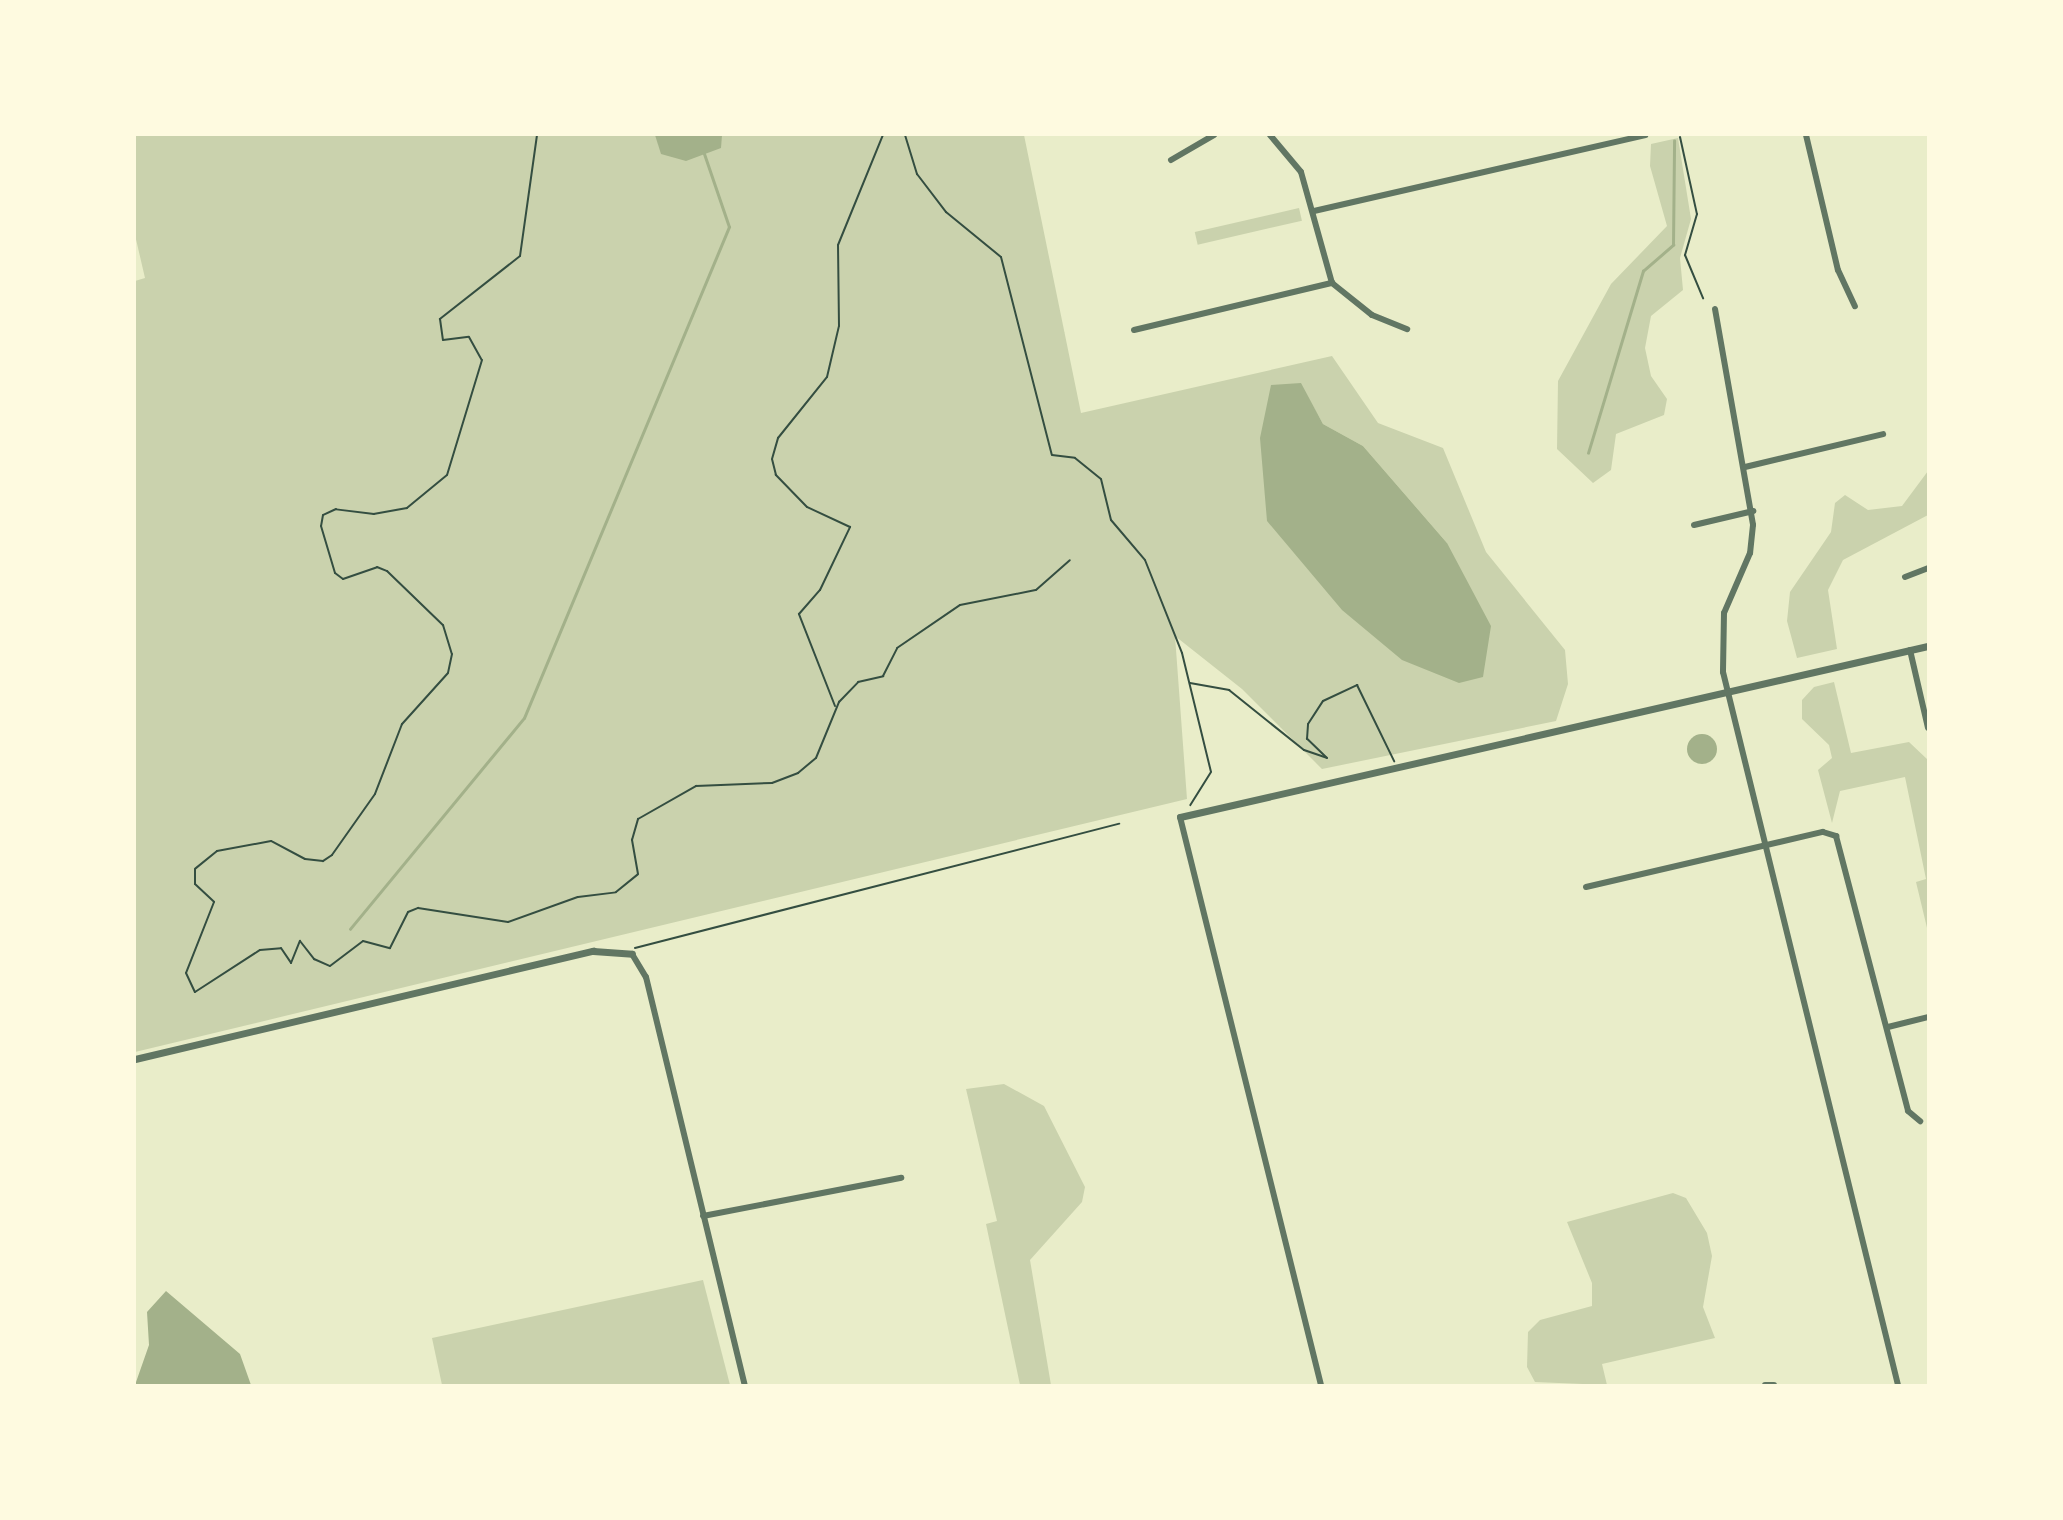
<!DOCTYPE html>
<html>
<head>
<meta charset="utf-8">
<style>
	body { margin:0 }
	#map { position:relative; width:2063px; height:1520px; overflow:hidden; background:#e9edc9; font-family:Commissioner,sans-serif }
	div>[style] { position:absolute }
	.green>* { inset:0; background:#cad2ad; transform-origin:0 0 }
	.water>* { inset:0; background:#a3b18a }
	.round { border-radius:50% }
	.stream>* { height:2.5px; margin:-1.25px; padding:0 1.25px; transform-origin:1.25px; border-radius:1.25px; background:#a3b18a }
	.path>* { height:2px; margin:-1px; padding:0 1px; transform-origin:1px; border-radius:1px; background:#344e41 }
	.minor>* { height:6px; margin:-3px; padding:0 3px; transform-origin:3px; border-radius:3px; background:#617663 }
	.tertiary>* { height:7px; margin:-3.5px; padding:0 3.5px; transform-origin:3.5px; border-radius:3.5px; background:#617663 }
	span { translate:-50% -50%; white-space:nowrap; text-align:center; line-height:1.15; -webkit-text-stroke:5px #fefae0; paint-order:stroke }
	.frame { position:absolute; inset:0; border:136px solid #fefae0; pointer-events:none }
</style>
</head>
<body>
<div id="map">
	<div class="green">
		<i style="clip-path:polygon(evenodd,135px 135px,1024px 135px,1081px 413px,1332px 356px,1378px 423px,1443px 448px,1486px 552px,1565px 650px,1568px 684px,1556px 721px,1322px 769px,1242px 689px,1175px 636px,1187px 799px,135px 1052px,135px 281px,145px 278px,135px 235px,135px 135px,1300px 383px,1323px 424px,1363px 446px,1447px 543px,1267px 521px,1300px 383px)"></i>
		<i style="clip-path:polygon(1678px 138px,1691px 219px,1680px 258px,1683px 290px,1651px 316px,1645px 348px,1651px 376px,1667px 399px,1664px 415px,1616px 434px,1611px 470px,1593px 483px,1557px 449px,1558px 381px,1611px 284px,1667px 226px,1650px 166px,1651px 144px)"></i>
		<i style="left:1299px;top:208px;width:13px;height:107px;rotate:77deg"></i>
		<i style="clip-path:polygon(1928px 471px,1928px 515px,1843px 560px,1828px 590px,1837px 649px,1797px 658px,1787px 621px,1790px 592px,1831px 532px,1835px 503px,1845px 495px,1868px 510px,1902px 506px)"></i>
		<i style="clip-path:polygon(1834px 682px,1851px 753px,1909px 742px,1928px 760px,1928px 932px,1916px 882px,1926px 879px,1905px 777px,1840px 791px,1832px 823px,1818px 770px,1832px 758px,1829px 745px,1802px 719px,1802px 700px,1814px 687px)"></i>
		<i style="clip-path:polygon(1004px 1084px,1044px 1106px,1085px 1187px,1082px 1202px,1030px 1260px,1051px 1385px,1020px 1385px,986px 1224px,997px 1221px,966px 1089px)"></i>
		<i style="clip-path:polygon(1673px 1193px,1686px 1198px,1707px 1233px,1712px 1256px,1703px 1307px,1715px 1338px,1602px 1364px,1607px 1385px,1535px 1382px,1527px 1367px,1528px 1332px,1540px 1320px,1592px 1306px,1592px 1283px,1567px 1222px)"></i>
		<i style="clip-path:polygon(703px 1280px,730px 1385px,442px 1385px,432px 1338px)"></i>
	</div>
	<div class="water">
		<i style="clip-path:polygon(655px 135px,722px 135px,721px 148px,686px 161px,661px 154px)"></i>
		<i style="clip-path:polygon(1301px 383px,1323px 424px,1363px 446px,1447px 543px,1491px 626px,1483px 677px,1459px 683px,1402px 660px,1342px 610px,1267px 521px,1260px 438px,1271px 385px)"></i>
		<i class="round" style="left:1687px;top:734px;width:30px;height:30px"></i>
		<i style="clip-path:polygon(166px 1291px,240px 1354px,251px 1385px,135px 1385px,149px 1345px,147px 1312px)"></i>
	</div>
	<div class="stream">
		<i style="left:1588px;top:453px;width:190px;rotate:-73.2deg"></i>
		<i style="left:1643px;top:271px;width:40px;rotate:-41deg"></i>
		<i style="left:1673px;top:245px;width:104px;rotate:-89.4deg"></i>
		<i style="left:350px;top:929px;width:273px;rotate:-50.5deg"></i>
		<i style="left:524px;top:718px;width:532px;rotate:-67.34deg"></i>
		<i style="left:729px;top:227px;width:77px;rotate:-108.9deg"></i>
	</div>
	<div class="path">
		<i style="left:537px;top:135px;width:122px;rotate:98deg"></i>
		<i style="left:520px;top:256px;width:102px;rotate:141.8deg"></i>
		<i style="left:440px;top:319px;width:21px;rotate:82deg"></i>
		<i style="left:443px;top:340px;width:26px;rotate:-7deg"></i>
		<i style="left:469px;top:337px;width:26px;rotate:61deg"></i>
		<i style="left:482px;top:360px;width:120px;rotate:106.9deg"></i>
		<i style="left:447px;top:475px;width:52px;rotate:140.5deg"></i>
		<i style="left:407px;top:508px;width:34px;rotate:170deg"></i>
		<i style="left:374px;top:514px;width:38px;rotate:-173deg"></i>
		<i style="left:336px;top:509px;width:14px;rotate:155deg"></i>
		<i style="left:323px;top:515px;width:11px;rotate:100deg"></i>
		<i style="left:321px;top:526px;width:49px;rotate:73.4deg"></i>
		<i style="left:335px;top:573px;width:10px;rotate:37deg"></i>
		<i style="left:343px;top:579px;width:36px;rotate:-19deg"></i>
		<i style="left:377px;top:567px;width:11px;rotate:22deg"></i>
		<i style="left:387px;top:571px;width:78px;rotate:44deg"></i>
		<i style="left:443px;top:625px;width:30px;rotate:73deg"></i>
		<i style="left:452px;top:654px;width:19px;rotate:102deg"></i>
		<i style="left:448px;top:673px;width:69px;rotate:132deg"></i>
		<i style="left:402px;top:724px;width:75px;rotate:111.1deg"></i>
		<i style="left:375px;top:794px;width:75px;rotate:125.2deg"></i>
		<i style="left:332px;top:855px;width:11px;rotate:146deg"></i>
		<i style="left:323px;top:861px;width:18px;rotate:-174deg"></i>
		<i style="left:305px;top:859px;width:38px;rotate:-152deg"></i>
		<i style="left:271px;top:841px;width:55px;rotate:169.5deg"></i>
		<i style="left:217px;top:851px;width:28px;rotate:141deg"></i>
		<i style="left:195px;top:869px;width:15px;rotate:90deg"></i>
		<i style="left:195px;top:884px;width:26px;rotate:43deg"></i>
		<i style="left:214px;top:902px;width:76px;rotate:111.5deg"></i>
		<i style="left:186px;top:973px;width:21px;rotate:65deg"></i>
		<i style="left:195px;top:992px;width:77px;rotate:-32.9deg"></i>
		<i style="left:260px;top:950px;width:21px;rotate:-5deg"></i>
		<i style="left:281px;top:948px;width:18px;rotate:56deg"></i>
		<i style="left:291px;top:963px;width:24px;rotate:-68deg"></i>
		<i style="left:300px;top:941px;width:23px;rotate:52deg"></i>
		<i style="left:314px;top:959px;width:17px;rotate:24deg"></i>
		<i style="left:330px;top:966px;width:41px;rotate:-37.1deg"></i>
		<i style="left:363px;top:941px;width:28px;rotate:15deg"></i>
		<i style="left:390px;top:948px;width:40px;rotate:-63.4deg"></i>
		<i style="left:408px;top:912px;width:11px;rotate:-22deg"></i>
		<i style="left:418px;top:908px;width:91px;rotate:8.8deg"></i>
		<i style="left:508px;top:922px;width:74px;rotate:-19.7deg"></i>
		<i style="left:578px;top:897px;width:38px;rotate:-7deg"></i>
		<i style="left:616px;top:892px;width:28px;rotate:-39deg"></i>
		<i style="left:638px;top:874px;width:35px;rotate:-100deg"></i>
		<i style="left:632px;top:840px;width:22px;rotate:-74deg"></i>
		<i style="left:638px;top:819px;width:67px;rotate:-29.6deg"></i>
		<i style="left:696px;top:786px;width:76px;rotate:-2.3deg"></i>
		<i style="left:772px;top:783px;width:28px;rotate:-21deg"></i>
		<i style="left:798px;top:773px;width:23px;rotate:-40deg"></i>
		<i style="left:816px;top:758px;width:61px;rotate:-67.7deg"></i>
		<i style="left:839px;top:702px;width:28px;rotate:-46deg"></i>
		<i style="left:858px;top:682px;width:26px;rotate:-13deg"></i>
		<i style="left:883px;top:676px;width:31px;rotate:-63deg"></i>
		<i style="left:897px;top:648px;width:76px;rotate:-34.3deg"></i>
		<i style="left:960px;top:605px;width:77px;rotate:-11.2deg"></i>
		<i style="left:1036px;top:590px;width:45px;rotate:-41.4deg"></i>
		<i style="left:905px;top:135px;width:41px;rotate:72.9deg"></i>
		<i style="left:917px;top:174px;width:48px;rotate:52.7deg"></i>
		<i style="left:946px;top:212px;width:71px;rotate:39.3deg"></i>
		<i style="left:1001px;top:257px;width:204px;rotate:75.6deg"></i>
		<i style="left:1052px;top:455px;width:23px;rotate:7deg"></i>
		<i style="left:1075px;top:458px;width:33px;rotate:39deg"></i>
		<i style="left:1101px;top:479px;width:42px;rotate:76.3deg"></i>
		<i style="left:1111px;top:520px;width:52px;rotate:49.6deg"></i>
		<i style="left:1145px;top:560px;width:100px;rotate:68.3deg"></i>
		<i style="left:1182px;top:653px;width:122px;rotate:76.3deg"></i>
		<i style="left:1211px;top:772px;width:39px;rotate:122deg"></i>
		<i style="left:1680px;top:137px;width:79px;rotate:77.6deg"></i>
		<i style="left:1697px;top:214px;width:43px;rotate:106.3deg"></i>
		<i style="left:1685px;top:255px;width:47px;rotate:67.3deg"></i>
		<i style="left:1190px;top:683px;width:40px;rotate:10deg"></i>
		<i style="left:1229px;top:690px;width:96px;rotate:38.7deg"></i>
		<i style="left:1304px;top:750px;width:24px;rotate:19deg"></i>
		<i style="left:1327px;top:758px;width:28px;rotate:-136deg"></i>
		<i style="left:1307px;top:739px;width:15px;rotate:-86deg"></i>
		<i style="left:1308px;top:724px;width:27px;rotate:-57deg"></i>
		<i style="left:1323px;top:701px;width:38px;rotate:-25deg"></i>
		<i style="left:1357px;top:685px;width:85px;rotate:64deg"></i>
		<i style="left:835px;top:706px;width:99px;rotate:-111.4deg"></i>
		<i style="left:799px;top:614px;width:32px;rotate:-49deg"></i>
		<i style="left:820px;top:590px;width:70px;rotate:-64.5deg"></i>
		<i style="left:850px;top:527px;width:47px;rotate:-155.1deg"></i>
		<i style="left:807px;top:507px;width:45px;rotate:-134.1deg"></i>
		<i style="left:776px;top:475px;width:16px;rotate:-104deg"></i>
		<i style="left:772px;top:459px;width:22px;rotate:-74deg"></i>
		<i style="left:778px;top:438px;width:78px;rotate:-51.2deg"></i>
		<i style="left:827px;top:377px;width:52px;rotate:-76.8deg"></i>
		<i style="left:839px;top:326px;width:81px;rotate:-90.7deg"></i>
		<i style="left:838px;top:245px;width:119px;rotate:-67.8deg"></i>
		<i style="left:635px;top:948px;width:500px;rotate:-14.4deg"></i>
	</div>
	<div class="minor">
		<i style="left:1270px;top:135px;width:48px;rotate:50deg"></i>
		<i style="left:1301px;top:172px;width:115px;rotate:74.4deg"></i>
		<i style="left:1332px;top:283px;width:51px;rotate:38.7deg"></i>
		<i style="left:1372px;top:315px;width:38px;rotate:22deg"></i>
		<i style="left:1806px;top:135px;width:139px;rotate:76.7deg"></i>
		<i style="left:1838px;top:270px;width:40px;rotate:65deg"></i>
		<i style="left:1171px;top:160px;width:50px;rotate:-30.2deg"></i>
		<i style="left:1314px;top:211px;width:340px;rotate:-12.9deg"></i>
		<i style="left:1715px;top:309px;width:219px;rotate:80deg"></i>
		<i style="left:1753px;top:525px;width:28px;rotate:96deg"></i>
		<i style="left:1750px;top:553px;width:65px;rotate:113.4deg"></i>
		<i style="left:1724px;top:613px;width:59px;rotate:91deg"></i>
		<i style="left:1723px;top:672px;width:734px;rotate:76.21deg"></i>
		<i style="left:1134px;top:330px;width:204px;rotate:-13.4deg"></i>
		<i style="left:1745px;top:467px;width:142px;rotate:-13.4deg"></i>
		<i style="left:1694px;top:525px;width:61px;rotate:-13.3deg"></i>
		<i style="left:1905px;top:577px;width:25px;rotate:-21deg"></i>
		<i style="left:1910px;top:650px;width:80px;rotate:77deg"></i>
		<i style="left:1180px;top:817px;width:585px;rotate:76.06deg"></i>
		<i style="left:1586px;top:887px;width:243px;rotate:-13.1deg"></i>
		<i style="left:1823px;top:832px;width:14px;rotate:17deg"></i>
		<i style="left:1836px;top:836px;width:284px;rotate:75.3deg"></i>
		<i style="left:1908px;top:1111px;width:16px;rotate:40deg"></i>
		<i style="left:632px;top:954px;width:27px;rotate:59deg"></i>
		<i style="left:646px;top:977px;width:420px;rotate:76.4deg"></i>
		<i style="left:1888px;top:1027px;width:41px;rotate:-14deg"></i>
		<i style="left:703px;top:1216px;width:202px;rotate:-10.9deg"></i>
		<i style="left:1765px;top:1385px;width:9px"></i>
	</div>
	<div class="tertiary">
		<i style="left:1180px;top:817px;width:767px;rotate:-12.88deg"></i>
		<i style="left:135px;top:1059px;width:471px;rotate:-13.3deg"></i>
		<i style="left:593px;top:951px;width:39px;rotate:4deg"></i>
	</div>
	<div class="frame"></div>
</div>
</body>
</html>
